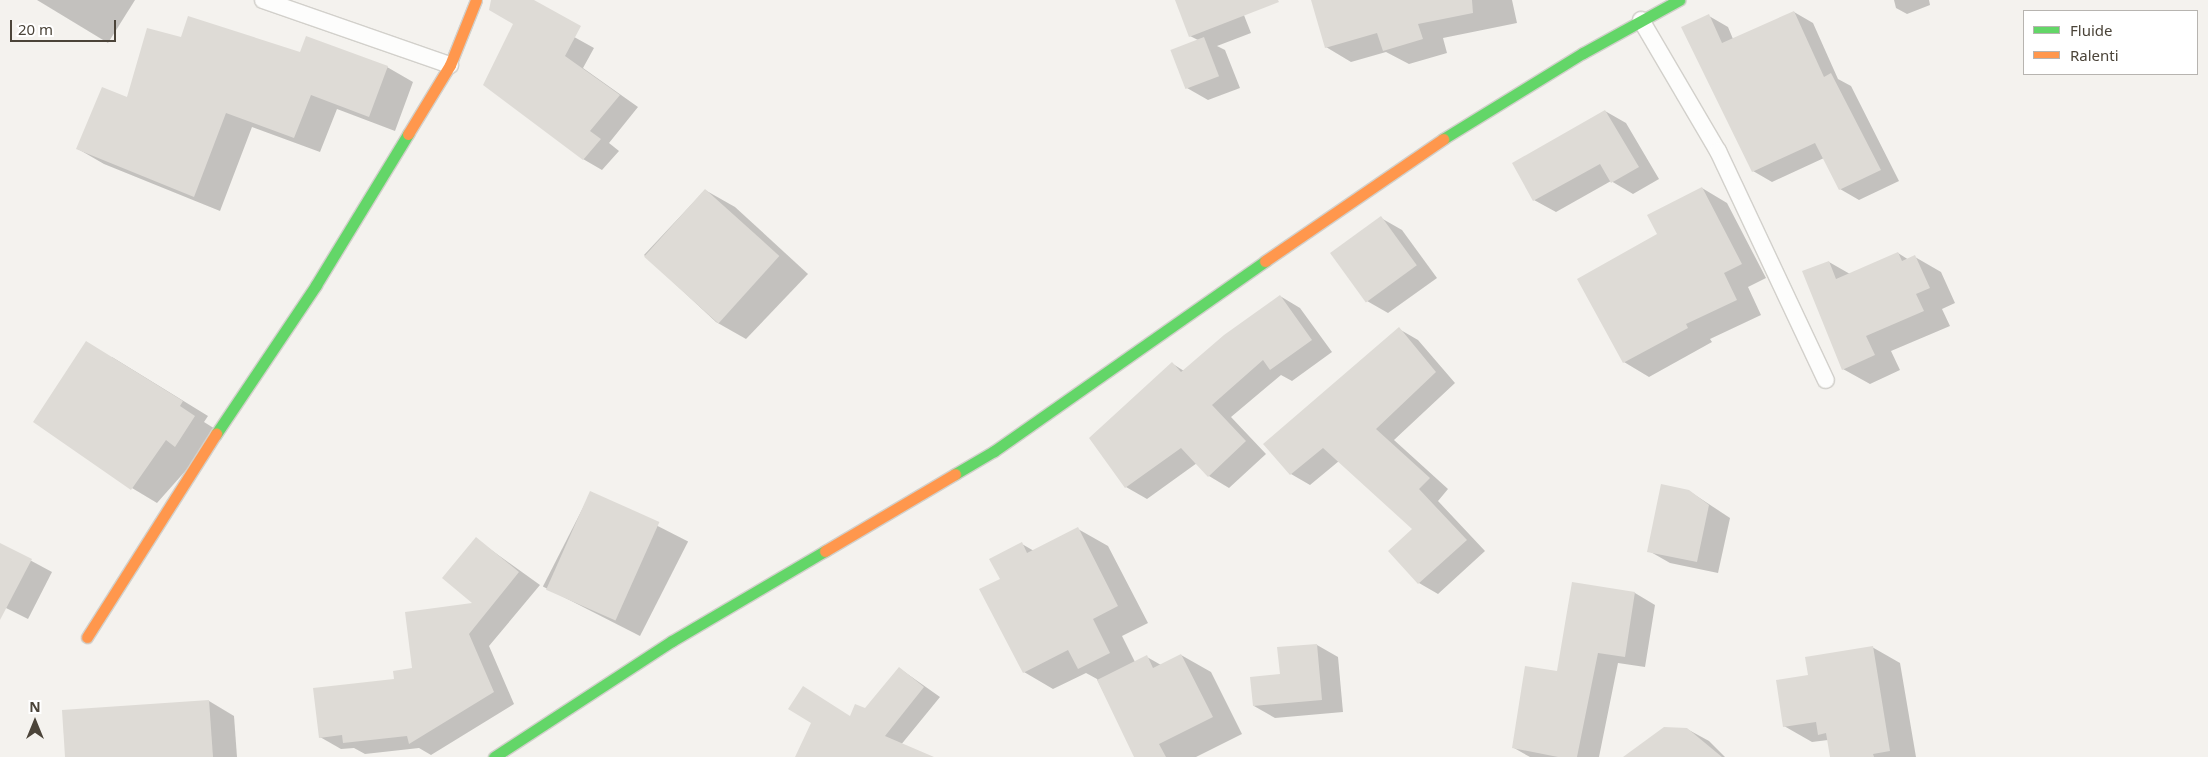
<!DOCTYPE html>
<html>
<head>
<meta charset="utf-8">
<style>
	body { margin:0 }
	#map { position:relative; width:2208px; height:757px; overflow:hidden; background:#f4f2ee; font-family:"Noto Sans",sans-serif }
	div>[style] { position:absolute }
	.shadow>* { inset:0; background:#0003; transform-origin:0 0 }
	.building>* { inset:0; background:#dedbd6; transform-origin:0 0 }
	.roads { filter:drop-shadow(1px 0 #d2d0cb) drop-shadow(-1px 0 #d2d0cb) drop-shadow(0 1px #d2d0cb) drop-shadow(0 -1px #d2d0cb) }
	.lane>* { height:16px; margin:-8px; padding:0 8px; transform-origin:8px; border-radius:8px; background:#fdfdfc }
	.fast>* { height:11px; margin:-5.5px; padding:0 5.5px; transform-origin:5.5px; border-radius:5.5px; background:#63d668 }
	.slow>* { height:11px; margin:-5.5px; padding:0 5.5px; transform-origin:5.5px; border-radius:5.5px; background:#ff974d }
	span { translate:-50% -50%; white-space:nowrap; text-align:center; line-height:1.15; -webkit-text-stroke:4px #fff; paint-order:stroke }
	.legend { position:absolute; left:2023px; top:10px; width:175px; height:65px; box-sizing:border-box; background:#fff; border:1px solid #b7b4b0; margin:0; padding:6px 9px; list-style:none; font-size:15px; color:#4b4439 }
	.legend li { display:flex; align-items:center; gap:10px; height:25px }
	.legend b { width:25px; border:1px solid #b7b4b0 }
	.north { position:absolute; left:10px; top:697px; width:50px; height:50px; -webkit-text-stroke:4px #fff; paint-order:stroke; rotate:0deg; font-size:14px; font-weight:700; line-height:20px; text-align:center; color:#4b4439 }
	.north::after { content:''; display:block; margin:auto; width:18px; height:22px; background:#4b4439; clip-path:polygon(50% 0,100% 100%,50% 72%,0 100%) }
	.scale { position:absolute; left:10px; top:20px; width:106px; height:22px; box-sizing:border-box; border:2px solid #4b4439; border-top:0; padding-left:6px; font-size:15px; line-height:18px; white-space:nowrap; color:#4b4439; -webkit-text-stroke:4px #fff; paint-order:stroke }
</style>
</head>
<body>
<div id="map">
	<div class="shadow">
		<i style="clip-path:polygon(37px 0,135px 0,108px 43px)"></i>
		<i style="clip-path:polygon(1176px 0,1238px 0,1251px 33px,1217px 46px,1225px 50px,1240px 88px,1208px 100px,1187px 88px,1198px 40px,1190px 36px)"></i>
		<i style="clip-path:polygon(1312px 0,1512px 0,1517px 23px,1443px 38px,1447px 53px,1409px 64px,1386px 52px,1351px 62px,1326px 47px)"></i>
		<i style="clip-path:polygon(1894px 0,1929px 0,1930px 5px,1907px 14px,1896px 8px)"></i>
		<i style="clip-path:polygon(522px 8px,594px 48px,583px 68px,638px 107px,609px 143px,619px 151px,602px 170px,583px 159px)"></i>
		<i style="clip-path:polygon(1794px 12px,1813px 23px,1838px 79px,1851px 86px,1899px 181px,1859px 200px,1840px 189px,1824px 158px,1772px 182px,1753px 171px,1709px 16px,1728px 27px,1733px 39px)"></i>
		<i style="clip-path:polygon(182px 39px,387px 67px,413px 82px,395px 131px,337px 109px,320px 152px,252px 127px,220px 211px,104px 164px,78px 149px)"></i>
		<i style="clip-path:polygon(1605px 111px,1626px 123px,1659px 179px,1633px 194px,1611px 181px,1556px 212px,1534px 200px)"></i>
		<i style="clip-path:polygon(1702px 188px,1727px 203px,1766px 278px,1748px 287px,1761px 315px,1710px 339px,1712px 342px,1649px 377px,1624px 362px,1659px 235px)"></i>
		<i style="clip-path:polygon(705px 190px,735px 207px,808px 274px,746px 339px,716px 322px,644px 255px)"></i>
		<i style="clip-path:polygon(1381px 218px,1402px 230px,1437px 278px,1388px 313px,1367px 301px)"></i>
		<i style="clip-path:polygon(1898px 253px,1909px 260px,1915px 257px,1941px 272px,1955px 303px,1942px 309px,1950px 326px,1891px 351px,1900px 370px,1870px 384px,1843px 369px,1829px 262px,1850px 274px)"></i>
		<i style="clip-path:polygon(1280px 296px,1300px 308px,1332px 352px,1292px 381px,1281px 375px,1231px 417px,1266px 454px,1229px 488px,1209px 476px,1197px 463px,1147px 499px,1126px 487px,1090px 438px,1173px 364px,1184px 371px)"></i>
		<i style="clip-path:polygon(1399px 329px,1418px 340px,1455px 383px,1394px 440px,1448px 489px,1438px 501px,1485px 551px,1438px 594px,1419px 583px,1414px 529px,1339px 461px,1310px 485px,1291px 474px,1265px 444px)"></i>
		<i style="clip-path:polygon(112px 357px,208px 416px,204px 422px,220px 432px,157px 503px,132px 488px)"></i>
		<i style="clip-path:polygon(1689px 491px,1730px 518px,1718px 573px,1670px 563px,1649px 551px)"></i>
		<i style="left:591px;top:492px;width:109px;height:106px;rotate:27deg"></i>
		<i style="clip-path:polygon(1078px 529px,1108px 546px,1148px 623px,1122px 636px,1135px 662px,1147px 657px,1161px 665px,1181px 655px,1211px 672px,1242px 734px,1196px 757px,1136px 757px,1097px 679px,1086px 673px,1053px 689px,1024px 672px,1002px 579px,1022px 544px,1034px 551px)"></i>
		<i style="clip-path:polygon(476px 539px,540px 585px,489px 646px,514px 704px,431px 755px,419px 748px,365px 754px,354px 748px,341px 749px,320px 737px,413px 669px,475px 604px)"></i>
		<i style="clip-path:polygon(0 544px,52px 572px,28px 619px,0 605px)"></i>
		<i style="clip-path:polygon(1573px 583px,1635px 593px,1655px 605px,1645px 667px,1618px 663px,1599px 757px,1530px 757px,1514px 748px,1558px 673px)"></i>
		<i style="clip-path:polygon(1317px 645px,1338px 657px,1343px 712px,1275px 718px,1254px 706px,1281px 675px)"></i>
		<i style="clip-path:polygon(1872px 647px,1900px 663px,1916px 757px,1831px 757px,1828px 740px,1812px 742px,1784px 726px,1810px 676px)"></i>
		<i style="clip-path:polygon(899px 668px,940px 697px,891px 757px,796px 757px,866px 709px)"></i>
		<i style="clip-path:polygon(209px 701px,234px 716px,237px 757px,67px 757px)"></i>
		<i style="clip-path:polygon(1687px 729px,1709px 741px,1725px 757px,1644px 757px)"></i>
	</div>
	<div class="building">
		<i style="clip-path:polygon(491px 0,534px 0,581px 26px,565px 56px,620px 95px,590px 131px,601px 139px,583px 160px,483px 85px,513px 24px,489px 10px)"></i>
		<i style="clip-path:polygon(1175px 0,1278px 0,1279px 2px,1189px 37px)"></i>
		<i style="clip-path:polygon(1311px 0,1472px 0,1473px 13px,1418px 24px,1423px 39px,1383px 51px,1377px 33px,1325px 48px)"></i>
		<i style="clip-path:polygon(1794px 11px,1824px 77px,1831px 73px,1881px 170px,1839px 190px,1815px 143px,1752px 172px,1681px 27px,1709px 14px,1722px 43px)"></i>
		<i style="clip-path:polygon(188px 16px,300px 52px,306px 36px,388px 66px,369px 117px,311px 95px,294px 138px,226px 113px,194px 197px,76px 149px,102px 87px,127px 97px,147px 28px,181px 37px)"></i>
		<i style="left:1204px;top:37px;width:42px;height:36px;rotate:69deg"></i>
		<i style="clip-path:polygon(1605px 110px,1639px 167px,1611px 183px,1600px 164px,1533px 201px,1512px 163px)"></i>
		<i style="clip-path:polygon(1702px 187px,1742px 264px,1724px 273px,1737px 300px,1686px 324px,1688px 328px,1623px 363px,1577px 279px,1657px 234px,1647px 215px)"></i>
		<i style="left:705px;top:189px;width:100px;height:91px;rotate:42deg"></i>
		<i style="left:1381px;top:216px;width:61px;height:63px;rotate:54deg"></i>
		<i style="clip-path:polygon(1898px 252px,1902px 261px,1915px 255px,1930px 288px,1916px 294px,1924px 311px,1866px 336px,1875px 355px,1842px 370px,1802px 271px,1829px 261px,1836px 279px)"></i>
		<i style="clip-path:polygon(1280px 295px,1312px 340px,1270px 370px,1263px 360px,1212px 405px,1246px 441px,1208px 477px,1181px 448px,1125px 488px,1089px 438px,1172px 362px,1181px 372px,1224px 335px)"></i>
		<i style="clip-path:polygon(1399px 327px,1436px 372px,1376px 429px,1430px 478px,1419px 489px,1467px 540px,1418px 584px,1388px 551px,1412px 529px,1323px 448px,1290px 475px,1263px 444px)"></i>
		<i style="clip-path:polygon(86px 341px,183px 401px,180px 406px,195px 416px,175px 447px,166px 440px,131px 490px,33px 422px)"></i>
		<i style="clip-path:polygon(1661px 484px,1689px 490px,1709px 505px,1697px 562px,1647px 552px)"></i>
		<i style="left:590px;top:491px;width:76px;height:108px;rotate:24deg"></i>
		<i style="clip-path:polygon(1078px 527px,1118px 606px,1093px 619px,1110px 653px,1078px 669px,1068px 650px,1023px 673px,979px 589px,1000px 579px,989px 559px,1022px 542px,1027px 553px)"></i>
		<i style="clip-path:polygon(476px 537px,519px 572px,469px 634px,494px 692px,409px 744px,407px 736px,343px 743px,342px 735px,319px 738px,313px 688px,394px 679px,393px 671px,412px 668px,405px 612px,472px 603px,442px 578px)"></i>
		<i style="clip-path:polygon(0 543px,32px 559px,0 620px)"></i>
		<i style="clip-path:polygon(1572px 582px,1635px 592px,1625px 657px,1598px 653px,1577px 757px,1558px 757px,1512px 748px,1525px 666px,1557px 671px)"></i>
		<i style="clip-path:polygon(1317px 644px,1322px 700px,1253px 706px,1250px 677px,1280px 674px,1277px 647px)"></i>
		<i style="clip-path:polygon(1873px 646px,1890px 751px,1873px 754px,1874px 757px,1830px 757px,1826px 733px,1818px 735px,1816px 722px,1783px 727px,1776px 680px,1808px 675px,1805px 657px)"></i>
		<i style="clip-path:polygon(1181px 654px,1213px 717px,1159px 744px,1166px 757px,1134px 757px,1097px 680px,1147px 655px,1153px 668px)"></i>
		<i style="clip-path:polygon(899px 667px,924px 687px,885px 736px,934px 757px,795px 757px,811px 723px,788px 709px,803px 686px,850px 716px,855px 704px,865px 708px)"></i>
		<i style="clip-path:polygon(209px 700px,213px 757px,65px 757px,62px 710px)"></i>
		<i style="clip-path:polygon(1664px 727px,1687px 728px,1722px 757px,1623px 757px)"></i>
	</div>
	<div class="roads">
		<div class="lane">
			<i style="left:263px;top:0;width:198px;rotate:19.2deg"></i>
			<i style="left:1641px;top:20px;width:152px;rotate:59.6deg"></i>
			<i style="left:1718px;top:151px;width:253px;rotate:64.8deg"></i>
		</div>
		<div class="fast">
			<i style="left:1443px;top:139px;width:164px;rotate:-31.6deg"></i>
			<i style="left:1583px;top:53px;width:110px;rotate:-28.9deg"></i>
			<i style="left:216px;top:434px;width:179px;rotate:-56.1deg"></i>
			<i style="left:316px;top:285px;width:177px;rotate:-58.6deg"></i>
			<i style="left:955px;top:474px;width:45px;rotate:-30.5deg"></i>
			<i style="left:994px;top:451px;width:331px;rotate:-35deg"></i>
			<i style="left:494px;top:757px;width:212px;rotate:-33.1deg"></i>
			<i style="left:672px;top:641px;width:178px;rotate:-30.5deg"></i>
		</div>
		<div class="slow">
			<i style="left:408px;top:134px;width:81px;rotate:-58.7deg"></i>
			<i style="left:450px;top:65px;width:70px;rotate:-68.2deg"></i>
			<i style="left:1265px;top:261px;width:216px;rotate:-34.4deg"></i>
			<i style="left:825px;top:551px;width:151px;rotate:-30.6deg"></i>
			<i style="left:87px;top:637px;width:241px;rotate:-57.6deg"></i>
		</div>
	</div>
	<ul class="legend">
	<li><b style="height:6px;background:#63d668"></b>Fluide</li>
	<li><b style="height:6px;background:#ff974d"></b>Ralenti</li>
	</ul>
	<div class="north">N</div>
	<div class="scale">20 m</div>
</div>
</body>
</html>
